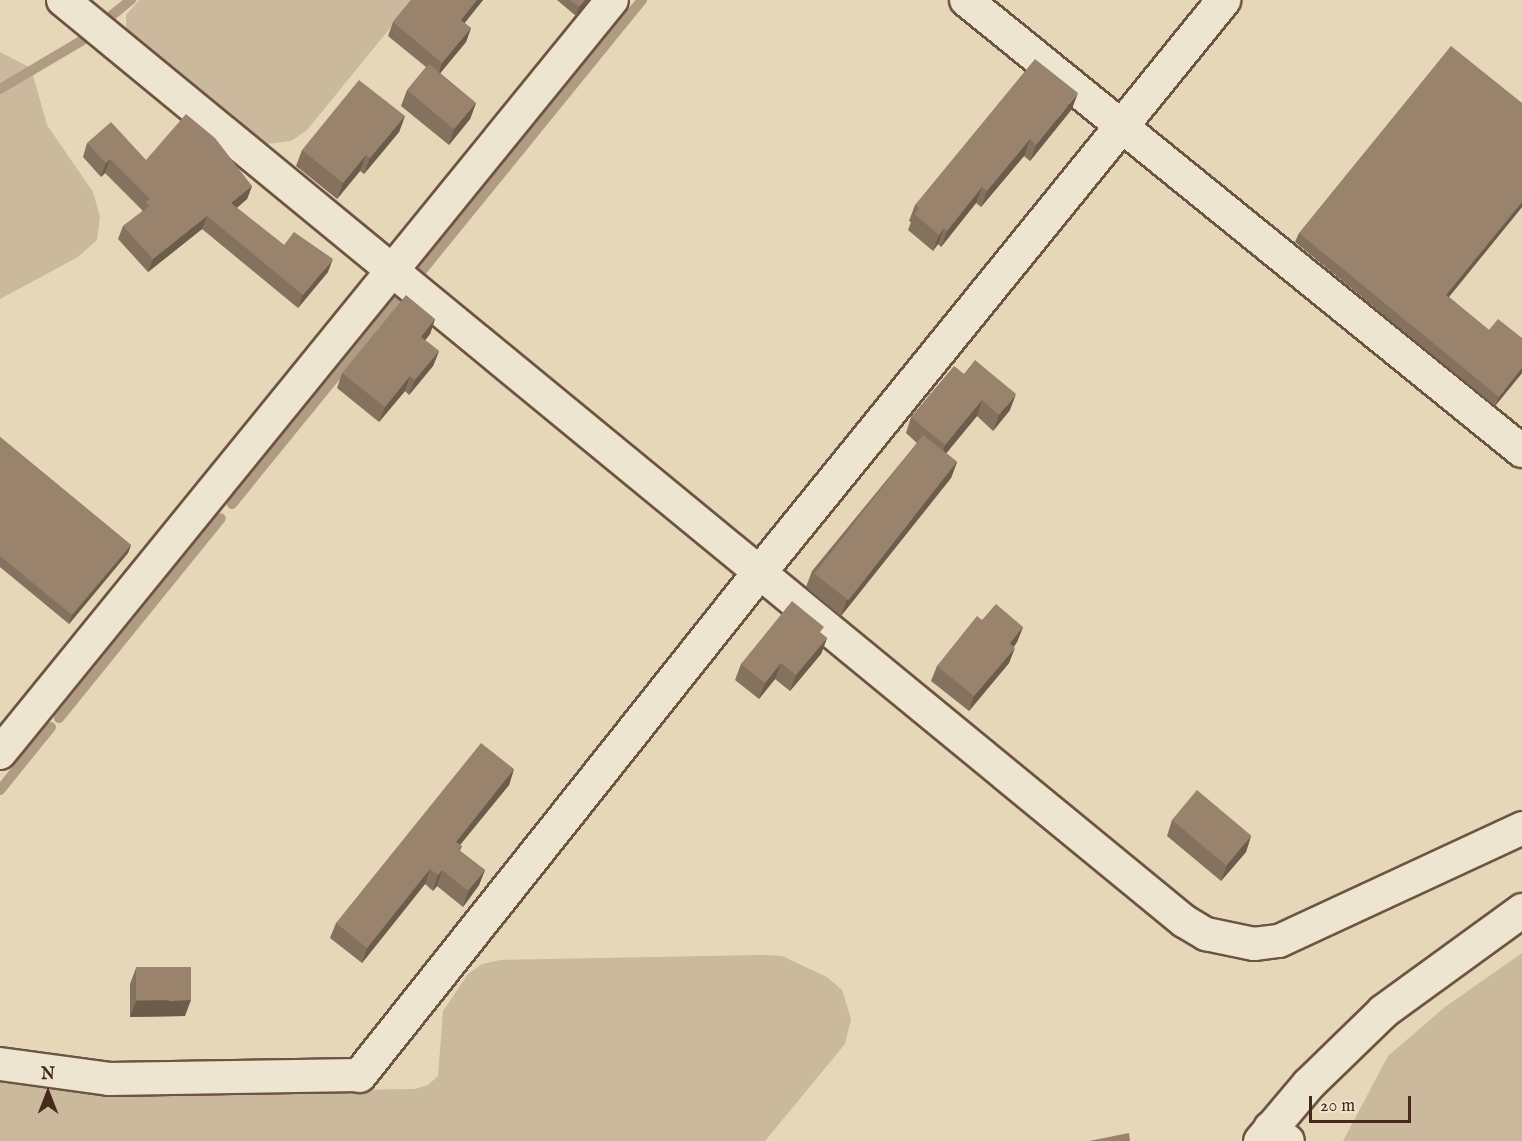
<!DOCTYPE html>
<html>
<head>
<meta charset="utf-8">
<style>
	body { margin:0 }
	#map { position:relative; width:1522px; height:1141px; overflow:hidden; background:#e5d7b8; font-family:"IM FELL English",serif }
	div>[style] { position:absolute }
	.green>* { inset:0; background:#cab99d }
	.stream>* { height:10px; margin:-5px; padding:0 5px; transform-origin:5px; border-radius:5px; background:#af9c83 }
	.roads { filter:drop-shadow(2px 0 #6e5442) drop-shadow(-2px 0 #6e5442) drop-shadow(0 2px #6e5442) drop-shadow(0 -2px #6e5442) }
	.street>* { height:32px; margin:-16px; padding:0 16px; transform-origin:16px; border-radius:16px; background:#eee5d1 }
	.secondary>* { height:33px; margin:-16.5px; padding:0 16.5px; transform-origin:16.5px; border-radius:16.5px; background:#eee5d1 }
	.wall>* { inset:0; background:#84715e }
	.shaded-wall>* { inset:0; background:#6b5c4c }
	.building>* { inset:0; background:#99836d; transform-origin:0 0 }
	span { translate:-50% -50%; white-space:nowrap; text-align:center; line-height:1.15; -webkit-text-stroke:4.5px #eee5d1; paint-order:stroke }
	.north { position:absolute; left:18px; top:1063px; width:60px; height:60px; -webkit-text-stroke:4px #eee5d1; paint-order:stroke; rotate:0deg; font-size:16px; font-weight:700; line-height:24px; text-align:center; color:#47291b }
	.north::after { content:''; display:block; margin:auto; width:21px; height:27px; background:#47291b; clip-path:polygon(50% 0,100% 100%,50% 72%,0 100%) }
	.scale { position:absolute; left:1309px; top:1096px; width:102px; height:27px; box-sizing:border-box; border:3px solid #47291b; border-top:0; padding-left:8px; font-size:18px; line-height:21px; white-space:nowrap; color:#47291b; -webkit-text-stroke:4px #eee5d1; paint-order:stroke }
</style>
</head>
<body>
<div id="map">
	<div class="green">
		<i style="clip-path:polygon(139px 0,413px 0,307px 130px,291px 141px,267px 144px,248px 135px,134px 42px,126px 30px,126px 15px)"></i>
		<i style="clip-path:polygon(0 52px,31px 68px,47px 125px,93px 192px,100px 217px,97px 240px,78px 257px,0 299px)"></i>
		<i style="clip-path:polygon(1522px 953px,1522px 1141px,1343px 1141px,1388px 1056px,1445px 1007px)"></i>
		<i style="clip-path:polygon(761px 955px,782px 956px,827px 977px,842px 990px,851px 1019px,845px 1044px,765px 1141px,0 1141px,0 1079px,147px 1093px,415px 1089px,428px 1085px,438px 1076px,443px 1011px,468px 974px,482px 964px,500px 960px)"></i>
	</div>
	<div class="stream">
		<i style="left:111px;top:16px;width:26px;rotate:-39deg"></i>
		<i style="left:0;top:89px;width:96px;rotate:-30.6deg"></i>
		<i style="left:420px;top:273px;width:352px;rotate:-50.9deg"></i>
		<i style="left:232px;top:504px;width:267px;rotate:-50.9deg"></i>
		<i style="left:59px;top:718px;width:257px;rotate:-51deg"></i>
		<i style="left:0;top:790px;width:81px;rotate:-51deg"></i>
	</div>
	<div class="roads">
		<div class="street">
			<i style="left:63px;top:0;width:1451px;rotate:39.41deg"></i>
			<i style="left:1184px;top:921px;width:26px;rotate:31deg"></i>
			<i style="left:1206px;top:934px;width:49px;rotate:11.8deg"></i>
			<i style="left:1254px;top:944px;width:25px;rotate:-7deg"></i>
			<i style="left:1279px;top:941px;width:268px;rotate:-24.9deg"></i>
			<i style="left:966px;top:0;width:716px;rotate:39.05deg"></i>
			<i style="left:0;top:753px;width:970px;rotate:-50.9deg"></i>
			<i style="left:0;top:1064px;width:110px;rotate:7.8deg"></i>
			<i style="left:109px;top:1079px;width:250px;rotate:-0.9deg"></i>
			<i style="left:1270px;top:1128px;width:22px;rotate:36deg"></i>
		</div>
		<div class="secondary">
			<i style="left:359px;top:1075px;width:643px;rotate:-51.51deg"></i>
			<i style="left:759px;top:572px;width:737px;rotate:-50.95deg"></i>
			<i style="left:1260px;top:1141px;width:75px;rotate:-49.9deg"></i>
			<i style="left:1308px;top:1084px;width:105px;rotate:-44.2deg"></i>
			<i style="left:1383px;top:1011px;width:172px;rotate:-36deg"></i>
		</div>
	</div>
	<div class="wall">
		<i style="clip-path:polygon(411px 0,483px 0,464px 23px,471px 28px,466px 42px,440px 73px,476px 103px,470px 119px,449px 145px,401px 106px,407px 90px,426px 67px,388px 36px,393px 22px)"></i>
		<i style="clip-path:polygon(557px 0,589px 0,576px 16px)"></i>
		<i style="clip-path:polygon(1522px 103px,1522px 207px,1449px 297px,1489px 330px,1522px 338px,1522px 373px,1495px 406px,1295px 242px,1299px 233px)"></i>
		<i style="clip-path:polygon(1072px 109px,1030px 161px,1024px 156px,981px 207px,976px 203px,941px 247px,938px 244px,933px 251px,908px 230px,911px 222px,909px 221px,915px 205px)"></i>
		<i style="clip-path:polygon(405px 116px,399px 132px,364px 174px,360px 171px,337px 199px,296px 166px,302px 150px)"></i>
		<i style="clip-path:polygon(87px 143px,146px 160px,252px 186px,247px 199px,237px 208px,284px 245px,328px 272px,298px 308px,202px 229px,148px 272px,118px 239px,123px 226px,142px 212px,142px 210px,105px 173px,101px 177px,83px 157px)"></i>
		<i style="clip-path:polygon(435px 319px,430px 334px,425px 340px,439px 351px,433px 366px,409px 395px,405px 391px,379px 422px,337px 388px,342px 373px)"></i>
		<i style="clip-path:polygon(964px 374px,1010px 410px,993px 431px,977px 416px,946px 453px,957px 462px,951px 478px,841px 616px,806px 587px,812px 571px,917px 443px,906px 433px,911px 417px)"></i>
		<i style="clip-path:polygon(0 437px,131px 545px,128px 553px,69px 624px,0 567px)"></i>
		<i style="clip-path:polygon(982px 620px,1023px 627px,1017px 642px,1014px 647px,1009px 663px,969px 711px,931px 681px,937px 666px)"></i>
		<i style="clip-path:polygon(821px 633px,827px 638px,821px 654px,790px 691px,775px 679px,759px 699px,735px 680px,741px 664px)"></i>
		<i style="clip-path:polygon(514px 769px,509px 785px,460px 845px,462px 846px,460px 851px,485px 870px,479px 885px,463px 907px,437px 886px,433px 891px,425px 884px,362px 963px,330px 938px,336px 923px)"></i>
		<i style="clip-path:polygon(1172px 820px,1251px 836px,1246px 852px,1221px 881px,1167px 836px)"></i>
		<i style="clip-path:polygon(136px 968px,185px 1016px,130px 1017px,130px 984px)"></i>
	</div>
	<div class="shaded-wall">
		<i style="clip-path:polygon(477px 0,483px 0,456px 34px,461px 20px)"></i>
		<i style="clip-path:polygon(585px 0,589px 0,576px 16px,579px 7px)"></i>
		<i style="clip-path:polygon(471px 28px,466px 42px,438px 76px,442px 63px)"></i>
		<i style="clip-path:polygon(1078px 93px,1072px 109px,1030px 161px,1036px 145px)"></i>
		<i style="clip-path:polygon(476px 103px,470px 119px,449px 145px,454px 129px)"></i>
		<i style="clip-path:polygon(405px 116px,399px 132px,364px 174px,370px 158px)"></i>
		<i style="clip-path:polygon(1030px 139px,1024px 156px,981px 207px,987px 191px)"></i>
		<i style="clip-path:polygon(366px 155px,360px 171px,337px 199px,343px 183px)"></i>
		<i style="clip-path:polygon(110px 159px,105px 173px,101px 177px,106px 163px)"></i>
		<i style="clip-path:polygon(252px 186px,247px 199px,226px 216px,231px 203px)"></i>
		<i style="clip-path:polygon(982px 187px,976px 203px,941px 247px,947px 231px)"></i>
		<i style="clip-path:polygon(1522px 202px,1522px 207px,1443px 304px,1446px 295px)"></i>
		<i style="clip-path:polygon(207px 216px,202px 229px,148px 272px,153px 259px)"></i>
		<i style="clip-path:polygon(944px 228px,938px 244px,933px 251px,939px 235px)"></i>
		<i style="clip-path:polygon(333px 259px,328px 272px,298px 308px,303px 295px)"></i>
		<i style="clip-path:polygon(435px 319px,430px 334px,416px 352px,421px 337px)"></i>
		<i style="clip-path:polygon(439px 351px,433px 366px,409px 395px,415px 380px)"></i>
		<i style="clip-path:polygon(1522px 368px,1522px 373px,1495px 406px,1499px 397px)"></i>
		<i style="clip-path:polygon(410px 376px,405px 391px,379px 422px,385px 407px)"></i>
		<i style="clip-path:polygon(1016px 394px,1010px 410px,993px 431px,999px 415px)"></i>
		<i style="clip-path:polygon(982px 400px,977px 416px,940px 461px,945px 445px)"></i>
		<i style="clip-path:polygon(957px 462px,951px 478px,841px 616px,847px 600px)"></i>
		<i style="clip-path:polygon(131px 545px,128px 553px,69px 624px,72px 615px)"></i>
		<i style="clip-path:polygon(1023px 627px,1017px 642px,1004px 658px,1010px 643px)"></i>
		<i style="clip-path:polygon(827px 638px,821px 654px,790px 691px,796px 675px)"></i>
		<i style="clip-path:polygon(1015px 648px,1009px 663px,969px 711px,974px 696px)"></i>
		<i style="clip-path:polygon(781px 663px,775px 679px,759px 699px,765px 683px)"></i>
		<i style="clip-path:polygon(514px 769px,509px 785px,450px 857px,456px 842px)"></i>
		<i style="clip-path:polygon(1251px 836px,1246px 852px,1221px 881px,1227px 865px)"></i>
		<i style="clip-path:polygon(430px 869px,425px 884px,362px 963px,367px 948px)"></i>
		<i style="clip-path:polygon(442px 870px,437px 886px,433px 891px,438px 875px)"></i>
		<i style="clip-path:polygon(485px 870px,479px 885px,463px 907px,468px 891px)"></i>
		<i style="clip-path:polygon(191px 1000px,185px 1016px,130px 1017px,136px 1001px)"></i>
	</div>
	<div class="building">
		<i style="clip-path:polygon(411px 0,477px 0,461px 20px,471px 28px,442px 63px,393px 22px)"></i>
		<i style="clip-path:polygon(570px 0,585px 0,579px 7px)"></i>
		<i style="clip-path:polygon(1451px 46px,1522px 103px,1522px 202px,1446px 295px,1489px 330px,1498px 319px,1522px 338px,1522px 368px,1499px 397px,1299px 233px)"></i>
		<i style="clip-path:polygon(1035px 59px,1078px 93px,1036px 145px,1030px 139px,987px 191px,982px 187px,947px 231px,944px 228px,939px 235px,914px 214px,919px 208px,915px 205px)"></i>
		<i style="left:429px;top:64px;width:61px;height:34px;rotate:40deg"></i>
		<i style="clip-path:polygon(359px 80px,405px 116px,370px 158px,366px 155px,343px 183px,302px 150px)"></i>
		<i style="clip-path:polygon(186px 114px,215px 138px,252px 186px,231px 203px,284px 245px,294px 232px,333px 259px,303px 295px,207px 216px,153px 259px,123px 226px,149px 206px,145px 202px,150px 199px,110px 159px,106px 163px,87px 143px,111px 122px,146px 160px)"></i>
		<i style="clip-path:polygon(406px 295px,435px 319px,421px 337px,439px 351px,415px 380px,410px 376px,385px 407px,342px 373px)"></i>
		<i style="clip-path:polygon(975px 360px,1016px 394px,999px 415px,982px 400px,945px 445px,911px 417px,954px 366px,964px 374px)"></i>
		<i style="left:923px;top:435px;width:43px;height:176px;rotate:38deg"></i>
		<i style="clip-path:polygon(0 437px,131px 545px,72px 615px,0 556px)"></i>
		<i style="clip-path:polygon(792px 601px,824px 627px,820px 632px,827px 638px,796px 675px,781px 663px,765px 683px,741px 664px)"></i>
		<i style="clip-path:polygon(996px 604px,1023px 627px,1010px 643px,1015px 648px,974px 696px,937px 666px,977px 616px,982px 620px)"></i>
		<i style="clip-path:polygon(481px 743px,514px 769px,456px 842px,462px 846px,459px 850px,485px 870px,468px 891px,442px 870px,438px 875px,430px 869px,367px 948px,336px 923px)"></i>
		<i style="left:1197px;top:790px;width:71px;height:39px;rotate:40deg"></i>
		<i style="left:191px;top:967px;width:33px;height:55px;rotate:90deg"></i>
		<i style="clip-path:polygon(1129px 1133px,1130px 1141px,1089px 1141px)"></i>
	</div>
	<div class="north">N</div>
	<div class="scale">20 m</div>
</div>
</body>
</html>
